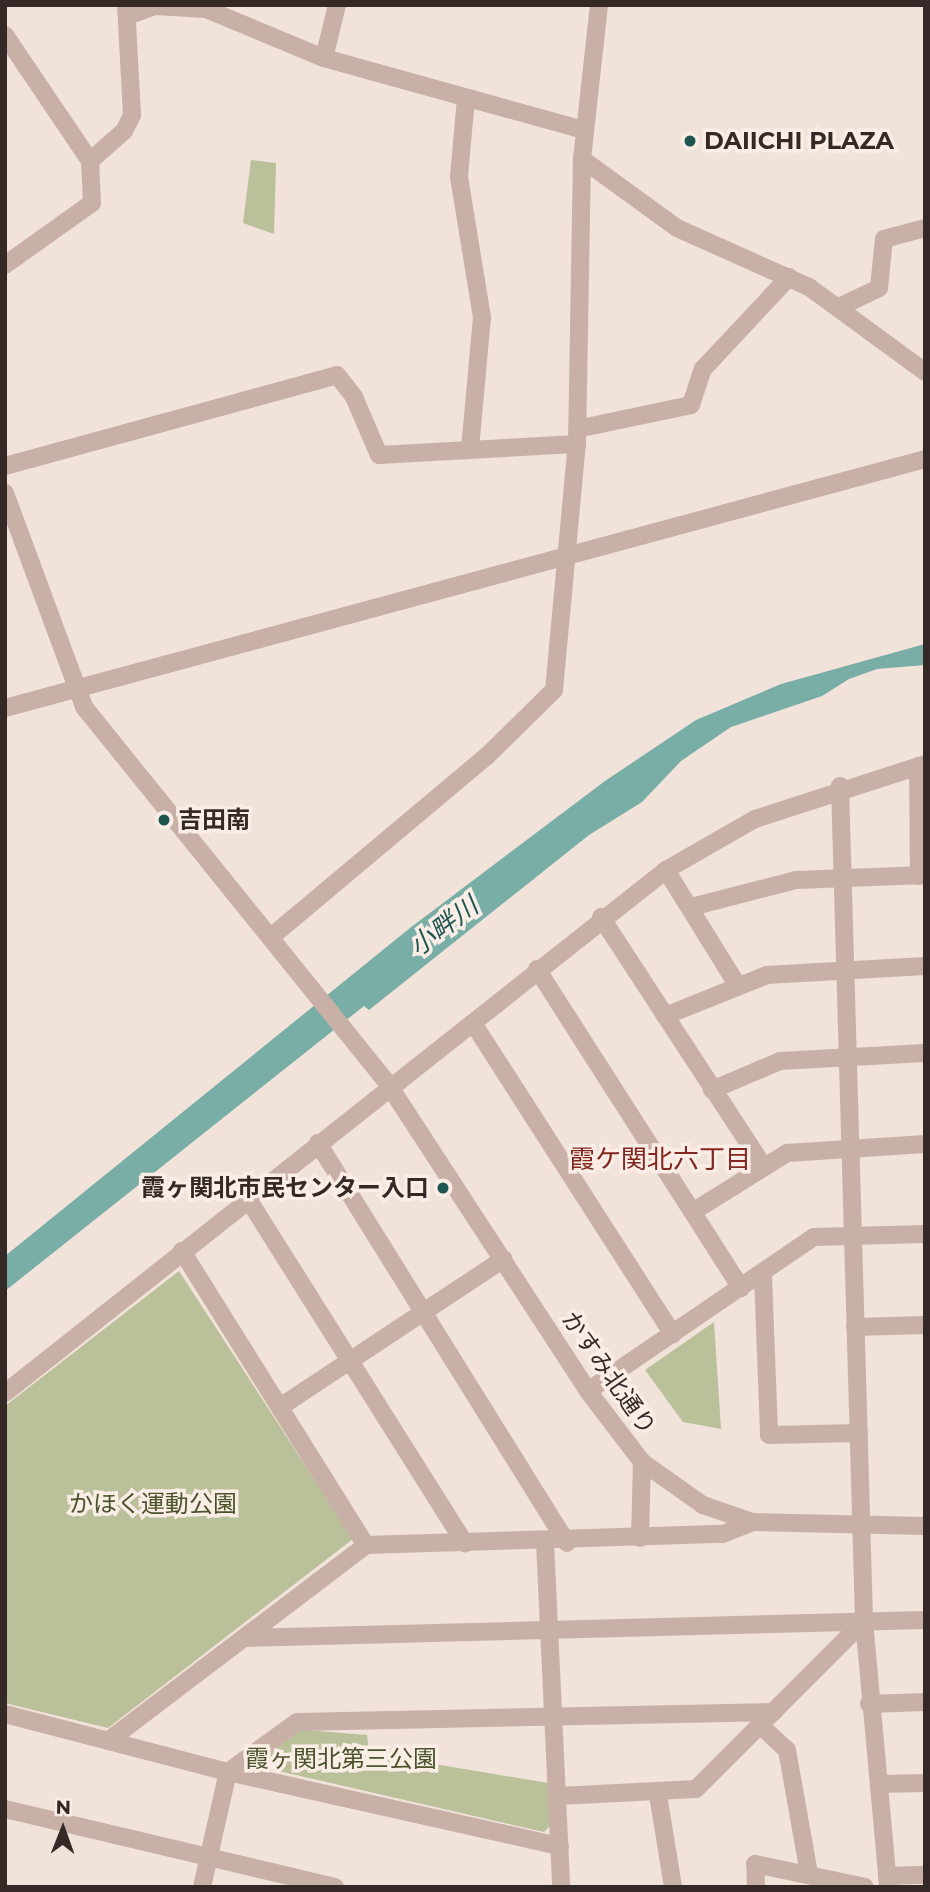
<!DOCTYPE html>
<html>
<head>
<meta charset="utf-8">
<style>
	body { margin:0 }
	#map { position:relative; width:930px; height:1892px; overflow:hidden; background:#f1e2da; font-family:Montserrat,"Noto Sans JP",sans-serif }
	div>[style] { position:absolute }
	.green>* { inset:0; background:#bac09a }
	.water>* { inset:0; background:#79aea7 }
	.minor>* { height:18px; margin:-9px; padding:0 9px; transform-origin:9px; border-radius:9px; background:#c9b0a6 }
	.dots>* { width:19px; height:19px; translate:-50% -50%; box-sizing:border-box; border:4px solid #f9ede6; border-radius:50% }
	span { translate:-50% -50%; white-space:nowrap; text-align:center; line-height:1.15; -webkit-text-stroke:7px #f9ede6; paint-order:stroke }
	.poi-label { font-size:24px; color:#352927; font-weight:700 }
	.left { translate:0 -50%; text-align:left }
	.right { translate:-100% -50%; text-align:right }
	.street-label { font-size:24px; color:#352927 }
	.park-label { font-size:24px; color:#4b532b }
	.water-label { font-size:26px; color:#1d564f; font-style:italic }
	.neighbourhood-label { font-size:26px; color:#832721 }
	.frame { position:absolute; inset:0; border:7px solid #352927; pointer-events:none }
	.north { position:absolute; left:28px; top:1794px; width:70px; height:70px; -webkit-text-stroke:5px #f9ede6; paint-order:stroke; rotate:1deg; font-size:19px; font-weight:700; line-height:28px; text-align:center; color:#352927 }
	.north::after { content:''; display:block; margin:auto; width:24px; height:32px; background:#352927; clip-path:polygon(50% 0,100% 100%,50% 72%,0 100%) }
</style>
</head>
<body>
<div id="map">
	<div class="green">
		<i style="clip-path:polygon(251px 160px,276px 163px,274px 234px,243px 223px)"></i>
		<i style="clip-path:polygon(179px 1271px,353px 1539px,108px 1728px,5px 1703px,5px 1406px)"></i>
		<i style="clip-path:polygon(714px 1322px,721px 1429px,683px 1422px,645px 1370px)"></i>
		<i style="clip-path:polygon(296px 1729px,367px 1735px,369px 1753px,548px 1783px,550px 1826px,544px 1832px,257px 1766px,257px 1758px)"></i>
	</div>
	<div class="water">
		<i style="clip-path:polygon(925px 644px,925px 665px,877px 669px,849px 679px,822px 696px,731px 727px,681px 761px,642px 802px,589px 835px,369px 1010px,364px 1006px,5px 1291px,5px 1256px,410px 928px,605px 781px,696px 720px,781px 684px)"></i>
	</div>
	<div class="minor">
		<i style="left:130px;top:15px;width:27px;rotate:-20deg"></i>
		<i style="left:155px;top:6px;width:51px;rotate:3.4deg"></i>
		<i style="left:206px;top:9px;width:128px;rotate:22.6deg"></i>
		<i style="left:324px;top:58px;width:270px;rotate:15.5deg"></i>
		<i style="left:5px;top:35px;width:152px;rotate:56deg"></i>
		<i style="left:324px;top:58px;width:55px;rotate:-76.2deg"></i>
		<i style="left:466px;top:98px;width:79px;rotate:95.1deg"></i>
		<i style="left:459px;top:177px;width:142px;rotate:80.7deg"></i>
		<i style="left:482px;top:317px;width:132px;rotate:95.2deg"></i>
		<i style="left:582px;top:159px;width:117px;rotate:36deg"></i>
		<i style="left:677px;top:228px;width:145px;rotate:24.1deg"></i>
		<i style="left:809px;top:287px;width:144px;rotate:36.2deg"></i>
		<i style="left:5px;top:265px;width:107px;rotate:-35.5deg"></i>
		<i style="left:92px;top:203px;width:42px;rotate:-92.7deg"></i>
		<i style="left:90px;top:161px;width:45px;rotate:-41.4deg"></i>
		<i style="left:124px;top:131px;width:18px;rotate:-63deg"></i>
		<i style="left:132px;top:115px;width:110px;rotate:-93.1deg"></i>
		<i style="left:839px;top:307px;width:44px;rotate:-25.4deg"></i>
		<i style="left:879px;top:288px;width:49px;rotate:-84.2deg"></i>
		<i style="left:884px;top:239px;width:42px;rotate:-15deg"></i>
		<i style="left:577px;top:429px;width:116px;rotate:-11.9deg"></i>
		<i style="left:691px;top:405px;width:38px;rotate:-72deg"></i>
		<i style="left:703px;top:369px;width:126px;rotate:-46.9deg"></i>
		<i style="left:5px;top:466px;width:344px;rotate:-15.3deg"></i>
		<i style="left:337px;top:375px;width:28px;rotate:52deg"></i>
		<i style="left:354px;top:397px;width:63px;rotate:66.7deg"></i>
		<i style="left:379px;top:455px;width:198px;rotate:-3.2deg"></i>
		<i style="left:5px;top:493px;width:228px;rotate:69.7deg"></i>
		<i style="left:84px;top:707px;width:484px;rotate:51.1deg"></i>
		<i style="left:388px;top:1084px;width:366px;rotate:56.9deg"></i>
		<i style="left:588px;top:1391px;width:89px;rotate:52.7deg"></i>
		<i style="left:642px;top:1462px;width:75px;rotate:35.2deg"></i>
		<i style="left:703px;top:1505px;width:52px;rotate:19.1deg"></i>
		<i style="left:752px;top:1522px;width:173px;rotate:1.3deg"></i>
		<i style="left:5px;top:708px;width:953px;rotate:-15.14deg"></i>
		<i style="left:918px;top:766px;width:110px;rotate:89.5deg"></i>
		<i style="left:840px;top:786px;width:835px;rotate:88.35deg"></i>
		<i style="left:864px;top:1621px;width:267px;rotate:84.8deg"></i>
		<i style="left:666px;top:870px;width:133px;rotate:58.2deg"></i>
		<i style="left:691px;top:907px;width:108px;rotate:-14.4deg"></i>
		<i style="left:796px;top:880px;width:129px;rotate:-2.2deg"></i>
		<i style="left:601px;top:917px;width:295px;rotate:56.9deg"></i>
		<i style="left:271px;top:937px;width:282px;rotate:-40deg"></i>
		<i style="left:487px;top:756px;width:94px;rotate:-44.6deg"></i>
		<i style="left:554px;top:690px;width:247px;rotate:-84.7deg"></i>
		<i style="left:577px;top:444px;width:285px;rotate:-89deg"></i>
		<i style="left:582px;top:159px;width:155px;rotate:-83.7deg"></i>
		<i style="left:537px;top:969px;width:379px;rotate:57.4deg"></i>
		<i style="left:665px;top:1016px;width:110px;rotate:-21.9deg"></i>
		<i style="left:767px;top:975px;width:158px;rotate:-3.3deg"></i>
		<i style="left:473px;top:1023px;width:370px;rotate:57.3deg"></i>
		<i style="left:712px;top:1090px;width:74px;rotate:-23.1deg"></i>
		<i style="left:780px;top:1061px;width:145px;rotate:-3.2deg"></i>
		<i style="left:318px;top:1143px;width:471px;rotate:58.1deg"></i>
		<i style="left:248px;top:1199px;width:407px;rotate:57.8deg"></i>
		<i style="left:694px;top:1211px;width:110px;rotate:-31.9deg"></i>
		<i style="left:787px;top:1153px;width:138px;rotate:-3.7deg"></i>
		<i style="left:182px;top:1251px;width:347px;rotate:58deg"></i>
		<i style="left:763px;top:1276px;width:159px;rotate:87.8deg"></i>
		<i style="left:769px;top:1435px;width:90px;rotate:-1.3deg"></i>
		<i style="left:855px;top:1327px;width:70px;rotate:-1.6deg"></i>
		<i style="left:588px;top:1391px;width:273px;rotate:-34.3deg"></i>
		<i style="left:814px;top:1237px;width:111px;rotate:-1.5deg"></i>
		<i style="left:5px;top:1393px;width:843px;rotate:-38.35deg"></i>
		<i style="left:666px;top:870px;width:103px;rotate:-29.8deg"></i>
		<i style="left:755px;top:819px;width:179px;rotate:-17.9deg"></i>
		<i style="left:280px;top:1407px;width:268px;rotate:-33.5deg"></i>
		<i style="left:640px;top:1538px;width:76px;rotate:-88.5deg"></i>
		<i style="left:545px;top:1543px;width:344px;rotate:87.3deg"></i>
		<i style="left:245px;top:1638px;width:680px;rotate:-1.52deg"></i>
		<i style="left:869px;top:1704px;width:56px;rotate:-2deg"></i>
		<i style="left:5px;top:1714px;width:230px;rotate:14.6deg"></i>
		<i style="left:228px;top:1772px;width:340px;rotate:12.6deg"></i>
		<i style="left:761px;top:1726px;width:35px;rotate:43deg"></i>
		<i style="left:787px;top:1750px;width:126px;rotate:79.9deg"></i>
		<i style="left:108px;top:1741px;width:324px;rotate:-37.2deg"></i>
		<i style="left:366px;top:1545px;width:357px;rotate:-1.8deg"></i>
		<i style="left:723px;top:1534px;width:31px;rotate:-22deg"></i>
		<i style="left:879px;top:1784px;width:46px;rotate:-1.2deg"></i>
		<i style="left:658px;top:1795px;width:93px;rotate:80.7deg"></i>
		<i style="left:558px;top:1796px;width:138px;rotate:-2.9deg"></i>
		<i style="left:696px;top:1789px;width:238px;rotate:-45deg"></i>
		<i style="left:5px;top:1809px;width:339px;rotate:13.3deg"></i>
		<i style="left:887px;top:1876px;width:38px;rotate:-2deg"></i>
		<i style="left:202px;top:1887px;width:118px;rotate:-77.3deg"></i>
		<i style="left:228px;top:1772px;width:85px;rotate:-35.9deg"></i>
		<i style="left:297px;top:1722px;width:477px;rotate:-1.2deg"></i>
		<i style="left:756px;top:1887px;width:23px;rotate:-92deg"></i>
		<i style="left:755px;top:1864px;width:112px;rotate:11.8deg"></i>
	</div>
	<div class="dots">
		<i style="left:690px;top:141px;background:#1d564f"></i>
		<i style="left:164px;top:820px;background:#1d564f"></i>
		<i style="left:443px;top:1188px;background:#1d564f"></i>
	</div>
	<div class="poi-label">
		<span class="left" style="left:704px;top:141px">DAIICHI PLAZA</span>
		<span class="left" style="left:178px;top:820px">吉田南</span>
		<span class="right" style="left:429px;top:1188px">霞ヶ関北市民センター入口</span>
	</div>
	<div class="street-label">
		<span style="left:609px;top:1373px;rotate:55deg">かすみ北通り</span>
	</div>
	<div class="park-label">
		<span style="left:153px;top:1504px">かほく運動公園</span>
		<span style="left:341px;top:1759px">霞ヶ関北第三公園</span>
	</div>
	<div class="water-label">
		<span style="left:444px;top:927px;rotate:-37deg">小畔川</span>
	</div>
	<div class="neighbourhood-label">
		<span style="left:660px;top:1160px">霞ケ関北六丁目</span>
	</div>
	<div class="frame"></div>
	<div class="north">N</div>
</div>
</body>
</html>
